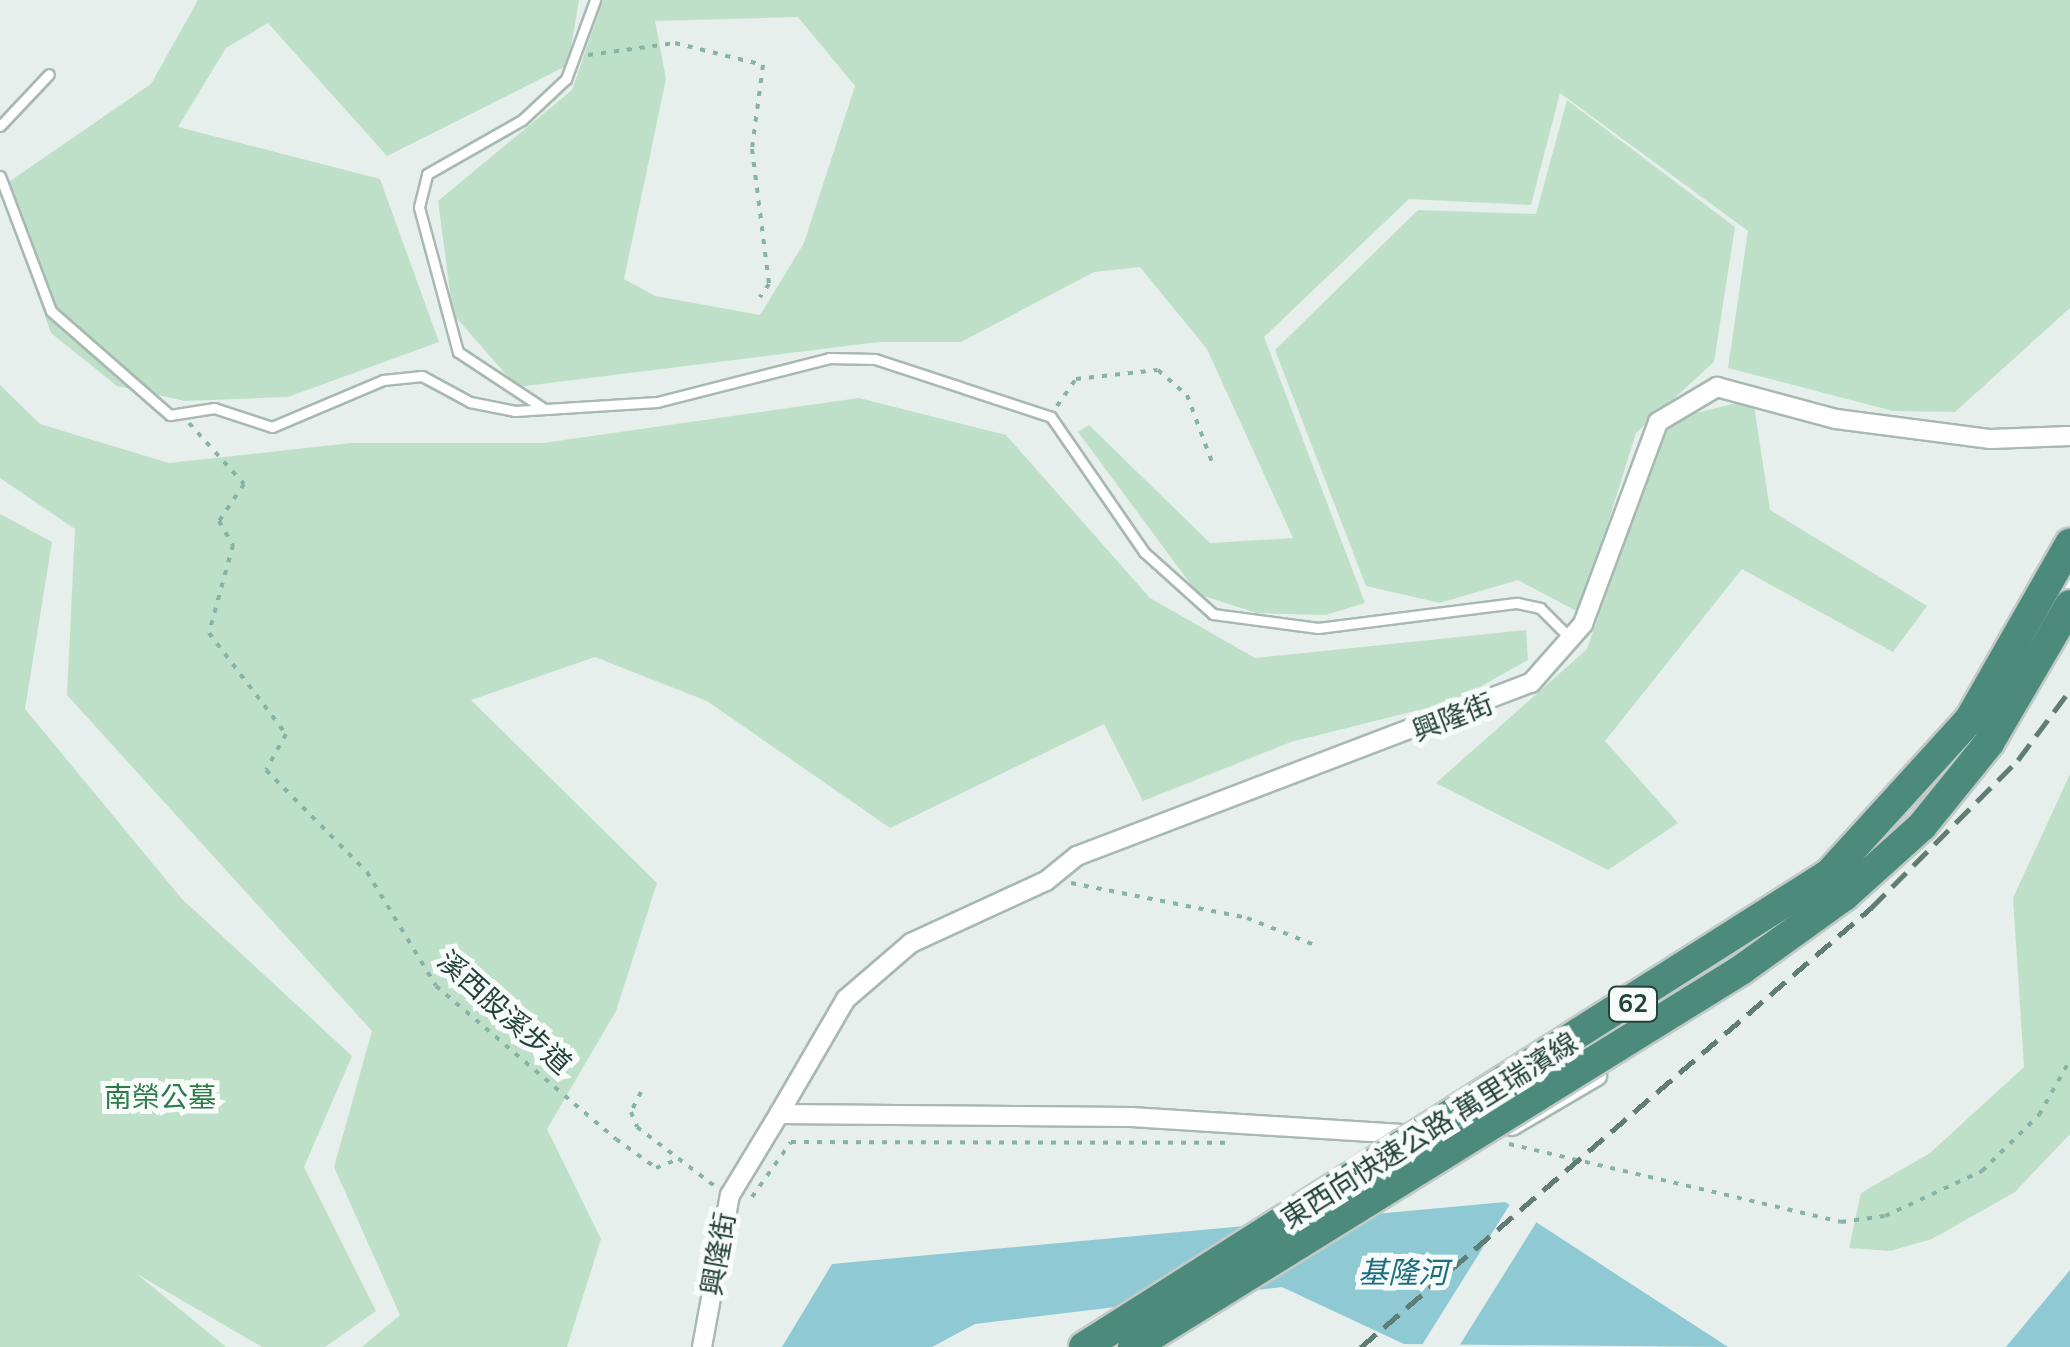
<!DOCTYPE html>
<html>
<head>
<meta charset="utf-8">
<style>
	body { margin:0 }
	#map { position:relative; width:2070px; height:1347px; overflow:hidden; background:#e6efeb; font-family:"Nunito Sans","Noto Sans TC",sans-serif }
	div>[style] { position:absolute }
	.green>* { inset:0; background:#bfe0c8 }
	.water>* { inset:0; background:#8ec9d4 }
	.pier>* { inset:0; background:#e6efeb; transform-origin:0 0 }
	.path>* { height:4px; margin-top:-2px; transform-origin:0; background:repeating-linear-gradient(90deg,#86b3a5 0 5px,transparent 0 13px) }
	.roads { filter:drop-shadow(2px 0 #a8b8b2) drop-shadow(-2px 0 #a8b8b2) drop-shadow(0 2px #a8b8b2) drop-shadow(0 -2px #a8b8b2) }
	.service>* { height:9px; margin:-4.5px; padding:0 4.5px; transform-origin:4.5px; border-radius:4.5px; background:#fff }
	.minor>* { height:18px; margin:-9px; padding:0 9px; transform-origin:9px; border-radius:9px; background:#fff }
	.rail>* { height:5px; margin-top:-2.5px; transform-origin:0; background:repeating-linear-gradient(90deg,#5f7d75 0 20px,transparent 0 30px) }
	.bridges { filter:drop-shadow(2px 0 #c2cac8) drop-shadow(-2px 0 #c2cac8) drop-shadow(0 2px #c2cac8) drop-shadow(0 -2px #c2cac8) }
	.trunk-bridge>* { height:30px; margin:-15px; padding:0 15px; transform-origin:15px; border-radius:15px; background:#4c8a7c }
	span { translate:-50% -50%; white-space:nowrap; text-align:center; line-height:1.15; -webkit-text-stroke:10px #f7fbf9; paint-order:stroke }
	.shield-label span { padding:2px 8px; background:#f7fbf9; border:2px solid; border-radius:8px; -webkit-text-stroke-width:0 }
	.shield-label { font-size:25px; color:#24423a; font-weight:700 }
	.street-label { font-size:28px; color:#24423a }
	.park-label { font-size:28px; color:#2d7a4b }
	.water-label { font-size:30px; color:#1c6f80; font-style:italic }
</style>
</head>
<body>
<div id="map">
	<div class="green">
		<i style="clip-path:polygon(198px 0,579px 0,568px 65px,387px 156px,268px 23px,226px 48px,178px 127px,380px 179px,439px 342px,288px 397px,185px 401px,117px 386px,51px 333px,0 188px,151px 84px)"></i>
		<i style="clip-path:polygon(evenodd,603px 0,2070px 0,2070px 308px,1955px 412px,1893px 411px,1728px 368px,1748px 231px,1560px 93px,1531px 205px,1409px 199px,1264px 337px,1365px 603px,1326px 615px,1256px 613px,1198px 594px,1078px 432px,1089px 425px,1210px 543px,1293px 538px,1207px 349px,1140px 267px,1094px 272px,961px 342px,878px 342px,517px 387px,453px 314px,438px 201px,572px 90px,603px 0,798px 17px,855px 86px,804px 243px,760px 315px,655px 296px,624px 279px,666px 79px,655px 21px,798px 17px)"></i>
		<i style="clip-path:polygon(1567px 100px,1735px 227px,1714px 362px,1636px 433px,1580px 613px,1518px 580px,1440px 603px,1366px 586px,1275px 350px,1418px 210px,1536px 214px)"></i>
		<i style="clip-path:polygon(0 385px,40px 424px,169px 463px,351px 443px,543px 443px,859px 398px,1006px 435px,1150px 598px,1255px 658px,1526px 630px,1528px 660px,1455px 701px,1291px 742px,1143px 801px,1104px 724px,890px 828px,707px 701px,595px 657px,471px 700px,657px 883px,616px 1011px,547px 1129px,601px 1239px,567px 1347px,362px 1347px,400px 1315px,334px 1167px,372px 1031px,67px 695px,75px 529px,0 478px)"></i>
		<i style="clip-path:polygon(1753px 399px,1770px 510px,1927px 606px,1893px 652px,1742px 569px,1605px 741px,1678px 823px,1608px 870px,1436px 783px,1587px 649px,1667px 420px)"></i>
		<i style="clip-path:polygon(0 514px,52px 542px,25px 709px,182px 899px,352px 1056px,304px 1167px,376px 1311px,325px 1347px,262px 1347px,137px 1274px,226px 1347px,0 1347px)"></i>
		<i style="clip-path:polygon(2070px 774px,2070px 1134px,2015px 1192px,1932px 1239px,1890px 1251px,1849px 1248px,1861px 1193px,1930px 1153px,2024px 1067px,2013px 898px)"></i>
	</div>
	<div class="water">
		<i style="clip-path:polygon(1505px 1202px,1728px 1347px,1404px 1344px,1282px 1287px,975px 1324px,932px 1347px,782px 1347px,832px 1264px)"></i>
		<i style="clip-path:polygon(2070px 1270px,2070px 1347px,2006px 1347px)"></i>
	</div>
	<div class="pier">
		<i style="left:1512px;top:1201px;width:32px;height:195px;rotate:32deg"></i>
	</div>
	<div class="path">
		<i style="left:588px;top:55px;width:88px;rotate:-7.9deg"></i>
		<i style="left:675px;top:43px;width:91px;rotate:14deg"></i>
		<i style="left:763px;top:65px;width:85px;rotate:97.5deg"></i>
		<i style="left:752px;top:149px;width:136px;rotate:82.8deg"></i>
		<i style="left:769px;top:284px;width:16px;rotate:125deg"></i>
		<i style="left:1057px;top:406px;width:33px;rotate:-55deg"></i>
		<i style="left:1076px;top:379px;width:82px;rotate:-6.3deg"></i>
		<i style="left:1158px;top:370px;width:38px;rotate:41deg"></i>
		<i style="left:1187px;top:395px;width:75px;rotate:69.6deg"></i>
		<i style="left:189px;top:423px;width:82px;rotate:48deg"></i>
		<i style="left:244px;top:484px;width:45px;rotate:124deg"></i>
		<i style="left:219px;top:521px;width:28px;rotate:60deg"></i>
		<i style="left:233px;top:545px;width:91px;rotate:105.3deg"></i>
		<i style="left:209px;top:633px;width:127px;rotate:52.7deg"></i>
		<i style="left:286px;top:734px;width:41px;rotate:119.1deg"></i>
		<i style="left:266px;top:770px;width:144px;rotate:45.3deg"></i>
		<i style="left:367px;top:872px;width:133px;rotate:58.8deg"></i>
		<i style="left:436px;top:986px;width:236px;rotate:40.4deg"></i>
		<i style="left:616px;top:1139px;width:49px;rotate:35.9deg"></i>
		<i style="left:656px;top:1168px;width:22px;rotate:-22deg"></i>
		<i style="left:1071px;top:883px;width:179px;rotate:11.2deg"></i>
		<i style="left:1247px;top:918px;width:75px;rotate:21.8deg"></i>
		<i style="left:641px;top:1092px;width:22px;rotate:117deg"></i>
		<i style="left:631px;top:1112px;width:16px;rotate:68deg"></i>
		<i style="left:637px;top:1127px;width:101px;rotate:37.3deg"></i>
		<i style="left:1509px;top:1144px;width:341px;rotate:13.2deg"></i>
		<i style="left:1841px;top:1222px;width:44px;rotate:-7.8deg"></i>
		<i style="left:1885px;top:1216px;width:107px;rotate:-24.9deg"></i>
		<i style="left:1982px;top:1171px;width:80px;rotate:-44.5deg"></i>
		<i style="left:2039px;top:1115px;width:63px;rotate:-60.6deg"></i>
		<i style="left:752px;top:1197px;width:67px;rotate:-54.7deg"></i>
		<i style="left:791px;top:1142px;width:438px;rotate:0.1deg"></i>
	</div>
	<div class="roads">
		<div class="service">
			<i style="left:0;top:126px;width:71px;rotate:-46.7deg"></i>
			<i style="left:0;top:176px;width:144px;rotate:69.3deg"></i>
			<i style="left:51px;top:311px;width:158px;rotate:41.2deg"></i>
			<i style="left:170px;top:415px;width:45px;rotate:-9deg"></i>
			<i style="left:214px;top:408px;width:61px;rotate:18.1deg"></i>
			<i style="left:272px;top:427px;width:121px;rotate:-22.9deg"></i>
			<i style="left:383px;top:380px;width:39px;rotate:-6deg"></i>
			<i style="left:422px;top:376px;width:55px;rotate:28.4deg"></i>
			<i style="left:470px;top:402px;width:46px;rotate:11.3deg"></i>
			<i style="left:515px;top:411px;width:142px;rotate:-3.6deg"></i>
			<i style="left:657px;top:402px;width:178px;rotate:-14.3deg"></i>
			<i style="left:829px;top:358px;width:46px;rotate:1.2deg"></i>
			<i style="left:875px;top:359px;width:185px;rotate:18.2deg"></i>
			<i style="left:1051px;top:417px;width:164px;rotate:55.4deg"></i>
			<i style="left:1144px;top:552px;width:93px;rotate:41.9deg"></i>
			<i style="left:1213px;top:614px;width:106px;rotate:7.6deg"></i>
			<i style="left:1318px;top:628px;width:201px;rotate:-7.2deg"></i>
			<i style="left:1517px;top:603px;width:24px;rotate:12deg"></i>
			<i style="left:1540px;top:608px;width:42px;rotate:45deg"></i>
			<i style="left:543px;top:408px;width:102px;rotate:-146.6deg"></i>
			<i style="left:458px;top:352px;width:150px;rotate:-105.1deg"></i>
			<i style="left:419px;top:207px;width:34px;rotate:-76deg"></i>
			<i style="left:427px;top:174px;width:109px;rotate:-29.6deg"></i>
			<i style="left:522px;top:120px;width:60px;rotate:-43deg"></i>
			<i style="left:566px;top:79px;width:84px;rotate:-69.8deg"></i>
		</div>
		<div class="minor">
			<i style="left:2052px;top:612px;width:38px;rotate:-62deg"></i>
			<i style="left:779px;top:1114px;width:133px;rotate:-59.8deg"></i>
			<i style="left:846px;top:999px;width:86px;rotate:-40.7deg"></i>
			<i style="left:911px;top:943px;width:149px;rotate:-24.7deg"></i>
			<i style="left:1046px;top:881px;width:40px;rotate:-39deg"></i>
			<i style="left:1077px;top:856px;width:486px;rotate:-20.9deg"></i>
			<i style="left:1531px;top:683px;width:79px;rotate:-48.6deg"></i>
			<i style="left:1583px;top:624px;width:215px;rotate:-69.6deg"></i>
			<i style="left:1658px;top:422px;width:69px;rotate:-30.7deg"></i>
			<i style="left:1717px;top:387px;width:123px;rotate:15.1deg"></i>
			<i style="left:1836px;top:419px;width:156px;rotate:7.4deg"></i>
			<i style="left:1991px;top:439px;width:79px;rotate:-2.2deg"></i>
			<i style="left:1512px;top:1126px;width:99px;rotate:-30.5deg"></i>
			<i style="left:702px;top:1347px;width:155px;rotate:-79.6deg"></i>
			<i style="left:730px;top:1195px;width:95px;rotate:-58.8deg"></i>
			<i style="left:779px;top:1114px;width:352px;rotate:0.5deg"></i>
			<i style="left:1131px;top:1117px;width:284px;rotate:3.6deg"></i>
		</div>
	</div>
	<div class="rail">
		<i style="left:1361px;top:1347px;width:673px;rotate:-40.72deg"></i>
		<i style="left:1871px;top:908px;width:209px;rotate:-45.2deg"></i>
		<i style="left:2018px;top:760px;width:87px;rotate:-53.4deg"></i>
	</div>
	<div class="bridges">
		<div class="trunk-bridge">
			<i style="left:1084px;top:1347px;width:882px;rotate:-32.41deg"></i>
			<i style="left:1829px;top:874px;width:210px;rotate:-47.7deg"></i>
			<i style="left:1970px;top:719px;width:202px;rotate:-60.3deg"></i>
			<i style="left:1133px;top:1347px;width:715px;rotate:-31.8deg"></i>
			<i style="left:1741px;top:970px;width:127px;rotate:-35.7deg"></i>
			<i style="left:1844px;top:896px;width:105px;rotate:-41.9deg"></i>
			<i style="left:1922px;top:826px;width:107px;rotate:-51.1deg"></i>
			<i style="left:1989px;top:743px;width:160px;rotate:-59.6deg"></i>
		</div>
	</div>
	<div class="shield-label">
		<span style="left:1633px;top:1004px">62</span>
	</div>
	<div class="street-label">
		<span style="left:1453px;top:718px;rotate:-21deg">興隆街</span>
		<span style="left:504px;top:1013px;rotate:42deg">溪西股溪步道</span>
		<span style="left:1430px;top:1131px;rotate:-32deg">東西向快速公路 萬里瑞濱線</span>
		<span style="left:719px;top:1254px;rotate:-80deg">興隆街</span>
	</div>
	<div class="park-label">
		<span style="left:160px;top:1098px">南榮公墓</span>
	</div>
	<div class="water-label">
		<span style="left:1403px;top:1274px">基隆河</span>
	</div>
</div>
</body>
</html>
